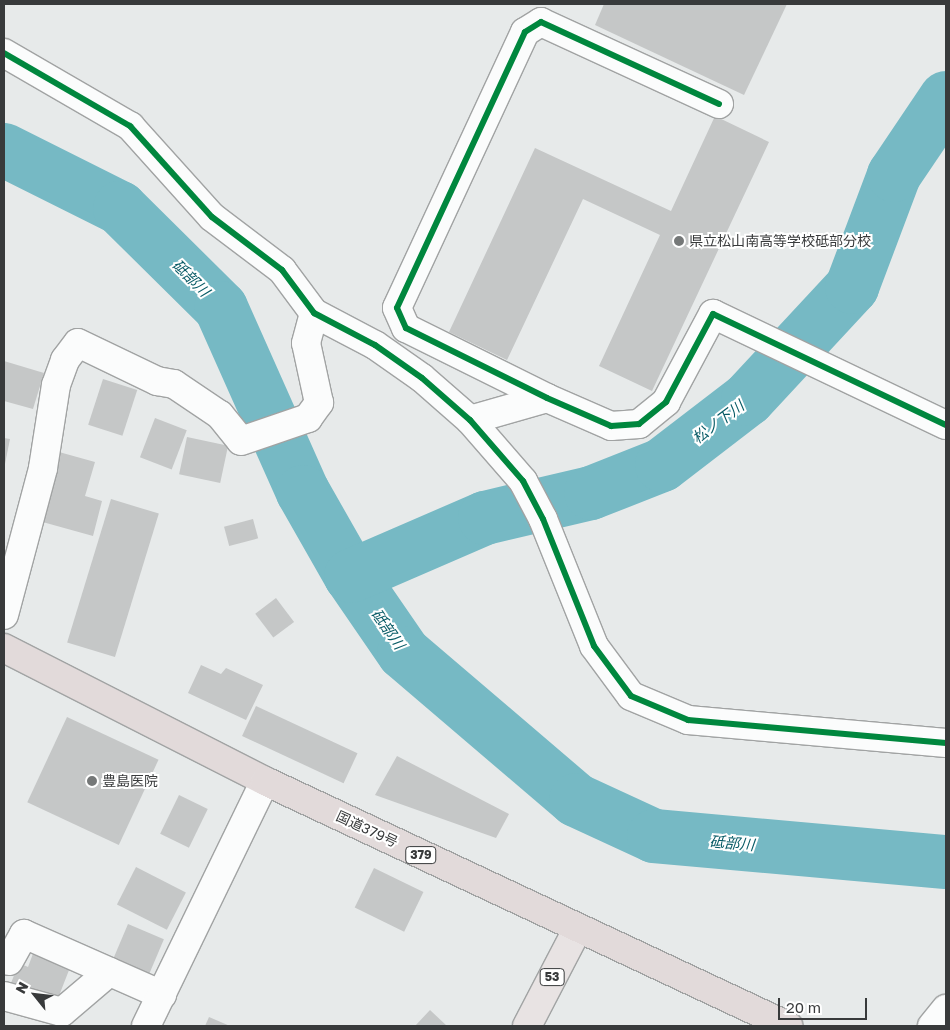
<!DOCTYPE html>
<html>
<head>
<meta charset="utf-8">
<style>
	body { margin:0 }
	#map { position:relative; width:950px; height:1030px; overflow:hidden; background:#e7eaea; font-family:"Golos Text","Noto Sans JP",sans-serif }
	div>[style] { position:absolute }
	.river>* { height:54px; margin:-27px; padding:0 27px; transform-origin:27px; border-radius:27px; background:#76b9c4 }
	.building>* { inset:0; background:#c5c7c7; transform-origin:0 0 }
	.roads { filter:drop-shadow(1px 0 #a1a3a3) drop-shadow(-1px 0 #a1a3a3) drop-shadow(0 1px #a1a3a3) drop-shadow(0 -1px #a1a3a3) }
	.minor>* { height:28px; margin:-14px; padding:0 14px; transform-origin:14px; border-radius:14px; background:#fbfcfc }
	.tertiary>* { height:28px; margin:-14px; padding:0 14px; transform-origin:14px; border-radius:14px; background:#fbfcfc }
	.primary>* { height:28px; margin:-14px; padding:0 14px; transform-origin:14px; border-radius:14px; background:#e8e3e3 }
	.trunk>* { height:28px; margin:-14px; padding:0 14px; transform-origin:14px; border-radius:14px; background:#e2dada }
	.cycleway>* { height:6px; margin:-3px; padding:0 3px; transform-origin:3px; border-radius:3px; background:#00873e }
	.dots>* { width:14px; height:14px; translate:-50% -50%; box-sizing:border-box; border:2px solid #fff; border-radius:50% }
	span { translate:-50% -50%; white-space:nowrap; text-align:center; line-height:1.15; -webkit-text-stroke:4px #fff; paint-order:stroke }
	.shield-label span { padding:1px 4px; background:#fff; border:1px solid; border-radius:4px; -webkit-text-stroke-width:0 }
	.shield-label { font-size:12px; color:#383a3b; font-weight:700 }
	.poi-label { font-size:14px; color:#383a3b }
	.left { translate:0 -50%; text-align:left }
	.street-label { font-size:14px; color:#383a3b }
	.water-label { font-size:15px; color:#085b66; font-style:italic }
	.frame { position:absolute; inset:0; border:5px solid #383a3b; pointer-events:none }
	.north { position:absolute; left:10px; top:970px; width:50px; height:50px; -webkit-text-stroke:4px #fff; paint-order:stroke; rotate:299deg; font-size:14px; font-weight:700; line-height:20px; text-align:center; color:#383a3b }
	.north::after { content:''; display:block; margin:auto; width:18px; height:22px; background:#383a3b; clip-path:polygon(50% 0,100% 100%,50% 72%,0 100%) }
	.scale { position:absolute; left:778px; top:998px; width:89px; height:22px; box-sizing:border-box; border:2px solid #383a3b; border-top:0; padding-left:6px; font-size:15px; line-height:18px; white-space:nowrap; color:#383a3b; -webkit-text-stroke:4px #fff; paint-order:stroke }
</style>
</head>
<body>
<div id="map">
	<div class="river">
		<i style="left:4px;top:150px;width:130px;rotate:26.6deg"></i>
		<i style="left:120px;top:208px;width:142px;rotate:44.7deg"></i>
		<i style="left:221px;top:308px;width:201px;rotate:66deg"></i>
		<i style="left:303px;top:492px;width:97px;rotate:60.3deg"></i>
		<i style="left:351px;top:576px;width:93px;rotate:55.5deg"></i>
		<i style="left:404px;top:653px;width:226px;rotate:40.5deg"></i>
		<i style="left:576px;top:800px;width:86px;rotate:24.8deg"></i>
		<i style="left:654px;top:836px;width:293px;rotate:5.1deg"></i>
		<i style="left:351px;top:576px;width:146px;rotate:-23.4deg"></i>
		<i style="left:485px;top:518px;width:109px;rotate:-13.3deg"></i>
		<i style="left:591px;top:493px;width:76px;rotate:-21.5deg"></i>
		<i style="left:662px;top:465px;width:108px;rotate:-37.5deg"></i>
		<i style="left:748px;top:399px;width:153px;rotate:-47.1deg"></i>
		<i style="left:852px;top:287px;width:120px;rotate:-69.4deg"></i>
		<i style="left:894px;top:175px;width:93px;rotate:-56deg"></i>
	</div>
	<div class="building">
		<i style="clip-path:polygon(604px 4px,787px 4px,744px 95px,595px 25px)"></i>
		<i style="clip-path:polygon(715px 116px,769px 142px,652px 391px,599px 366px,660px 235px,583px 199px,507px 360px,449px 332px,535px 148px,671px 211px)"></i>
		<i style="clip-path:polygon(4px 361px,44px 373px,33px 409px,4px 401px)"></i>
		<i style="left:103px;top:379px;width:36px;height:48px;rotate:18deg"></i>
		<i style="left:155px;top:418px;width:34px;height:42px;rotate:21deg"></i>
		<i style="left:187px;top:437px;width:42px;height:38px;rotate:12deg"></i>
		<i style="clip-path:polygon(4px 438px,10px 439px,5px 464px,4px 464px)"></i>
		<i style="clip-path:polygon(59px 452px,95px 462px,85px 496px,102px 501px,93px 536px,39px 521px)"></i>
		<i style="left:111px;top:499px;width:50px;height:150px;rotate:17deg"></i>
		<i style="left:253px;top:519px;width:20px;height:30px;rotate:75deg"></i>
		<i style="left:276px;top:598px;width:30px;height:26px;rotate:53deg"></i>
		<i style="clip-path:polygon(201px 665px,221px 674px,226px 668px,263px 685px,246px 720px,188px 693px)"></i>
		<i style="left:256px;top:706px;width:112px;height:33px;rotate:25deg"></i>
		<i style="left:67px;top:717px;width:101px;height:94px;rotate:25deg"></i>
		<i style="clip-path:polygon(397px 756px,509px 814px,496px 838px,375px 795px)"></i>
		<i style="left:179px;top:795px;width:32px;height:43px;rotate:26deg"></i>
		<i style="left:136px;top:867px;width:56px;height:42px;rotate:27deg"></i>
		<i style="left:374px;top:868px;width:55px;height:44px;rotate:26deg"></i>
		<i style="left:128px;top:924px;width:39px;height:42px;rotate:23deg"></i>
		<i style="clip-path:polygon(34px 951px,71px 965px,55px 1006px,9px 988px,19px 963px,28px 967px)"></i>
		<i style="clip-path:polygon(430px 1010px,447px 1026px,415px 1026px)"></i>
		<i style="clip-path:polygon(209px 1017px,230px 1026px,205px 1026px)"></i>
	</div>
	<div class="roads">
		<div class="minor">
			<i style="left:4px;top:53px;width:146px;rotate:30.1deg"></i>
			<i style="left:130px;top:126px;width:122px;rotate:48deg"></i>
			<i style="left:212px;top:217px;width:88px;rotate:37.1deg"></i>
			<i style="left:282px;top:270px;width:54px;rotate:53.3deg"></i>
			<i style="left:314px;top:313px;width:69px;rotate:27.7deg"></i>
			<i style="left:375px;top:345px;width:57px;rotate:35.1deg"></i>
			<i style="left:422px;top:378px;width:64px;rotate:41.2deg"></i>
			<i style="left:470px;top:420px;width:81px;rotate:49deg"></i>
			<i style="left:523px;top:481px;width:43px;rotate:62.2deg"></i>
			<i style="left:543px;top:519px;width:137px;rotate:68.1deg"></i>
			<i style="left:594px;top:646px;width:62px;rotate:53.5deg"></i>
			<i style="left:631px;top:696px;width:62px;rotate:22.8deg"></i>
			<i style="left:688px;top:720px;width:259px;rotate:5.1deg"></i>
			<i style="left:719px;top:104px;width:196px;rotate:-155.3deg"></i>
			<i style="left:541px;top:22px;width:19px;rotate:148deg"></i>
			<i style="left:525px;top:32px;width:304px;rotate:114.9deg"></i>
			<i style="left:397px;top:308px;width:22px;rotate:66deg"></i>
			<i style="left:406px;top:328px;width:157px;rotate:26.4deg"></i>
			<i style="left:547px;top:398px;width:70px;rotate:23.6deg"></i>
			<i style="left:611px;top:426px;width:28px;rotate:-4deg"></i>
			<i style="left:639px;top:424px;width:35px;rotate:-39deg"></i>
			<i style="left:666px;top:402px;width:100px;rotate:-61.9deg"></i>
			<i style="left:713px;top:314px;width:258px;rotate:25.5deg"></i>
			<i style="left:470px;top:420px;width:80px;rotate:-15.9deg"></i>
			<i style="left:4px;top:615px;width:152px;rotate:-75.1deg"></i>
			<i style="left:43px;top:468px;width:84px;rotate:-81.1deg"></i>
			<i style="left:56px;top:385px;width:27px;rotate:-70deg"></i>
			<i style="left:65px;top:360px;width:21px;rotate:-53deg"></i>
			<i style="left:78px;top:343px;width:88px;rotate:25.7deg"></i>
			<i style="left:157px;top:381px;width:17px;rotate:10deg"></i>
			<i style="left:174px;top:384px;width:55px;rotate:34deg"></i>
			<i style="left:220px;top:415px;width:33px;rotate:51deg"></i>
			<i style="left:241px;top:441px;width:71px;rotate:-18.9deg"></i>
			<i style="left:308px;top:418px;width:19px;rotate:-54deg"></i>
			<i style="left:319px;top:403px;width:61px;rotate:-102.2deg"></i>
			<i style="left:306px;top:343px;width:31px;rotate:-75deg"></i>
			<i style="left:9px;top:961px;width:31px;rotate:-61deg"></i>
			<i style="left:24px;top:934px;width:151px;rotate:23.8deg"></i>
			<i style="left:4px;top:996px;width:60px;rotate:15.4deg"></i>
			<i style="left:62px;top:1012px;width:62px;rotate:-40.4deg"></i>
			<i style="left:932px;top:1026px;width:22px;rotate:-51deg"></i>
		</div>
		<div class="tertiary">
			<i style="left:146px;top:1026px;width:272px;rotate:-64.1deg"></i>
		</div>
		<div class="primary">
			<i style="left:527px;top:1026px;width:110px;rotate:-62.5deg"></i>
		</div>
		<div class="trunk">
			<i style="left:4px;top:648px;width:293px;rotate:27deg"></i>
			<i style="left:265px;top:781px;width:578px;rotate:25.1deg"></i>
		</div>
	</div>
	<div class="cycleway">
		<i style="left:4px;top:53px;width:146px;rotate:30.1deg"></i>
		<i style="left:130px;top:126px;width:122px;rotate:48deg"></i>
		<i style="left:212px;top:217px;width:88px;rotate:37.1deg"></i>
		<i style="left:282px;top:270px;width:54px;rotate:53.3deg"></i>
		<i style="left:314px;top:313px;width:69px;rotate:27.7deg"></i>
		<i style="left:375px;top:345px;width:57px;rotate:35.1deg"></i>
		<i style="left:422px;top:378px;width:64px;rotate:41.2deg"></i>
		<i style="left:470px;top:420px;width:81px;rotate:49deg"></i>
		<i style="left:523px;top:481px;width:43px;rotate:62.2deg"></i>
		<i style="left:543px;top:519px;width:137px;rotate:68.1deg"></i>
		<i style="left:594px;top:646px;width:62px;rotate:53.5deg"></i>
		<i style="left:631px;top:696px;width:62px;rotate:22.8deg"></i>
		<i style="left:688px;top:720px;width:259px;rotate:5.1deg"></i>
		<i style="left:719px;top:104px;width:196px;rotate:-155.3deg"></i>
		<i style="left:541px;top:22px;width:19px;rotate:148deg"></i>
		<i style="left:525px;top:32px;width:304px;rotate:114.9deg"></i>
		<i style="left:397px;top:308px;width:22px;rotate:66deg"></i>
		<i style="left:406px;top:328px;width:157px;rotate:26.4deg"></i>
		<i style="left:547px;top:398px;width:70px;rotate:23.6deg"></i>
		<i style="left:611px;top:426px;width:28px;rotate:-4deg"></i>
		<i style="left:639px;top:424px;width:35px;rotate:-39deg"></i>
		<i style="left:666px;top:402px;width:100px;rotate:-61.9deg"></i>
		<i style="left:713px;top:314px;width:258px;rotate:25.5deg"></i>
	</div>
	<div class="dots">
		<i style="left:679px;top:241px;background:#757878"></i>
		<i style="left:92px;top:781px;background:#757878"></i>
	</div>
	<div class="shield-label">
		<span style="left:421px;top:855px">379</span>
		<span style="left:552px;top:977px">53</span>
	</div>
	<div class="poi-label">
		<span class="left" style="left:689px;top:241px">県立松山南高等学校砥部分校</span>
		<span class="left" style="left:102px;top:781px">豊島医院</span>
	</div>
	<div class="street-label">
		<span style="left:367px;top:829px;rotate:25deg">国道379号</span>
	</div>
	<div class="water-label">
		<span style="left:191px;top:278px;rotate:45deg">砥部川</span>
		<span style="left:718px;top:422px;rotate:-37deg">松ノ下川</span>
		<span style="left:388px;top:629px;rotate:55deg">砥部川</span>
		<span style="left:732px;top:843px;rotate:5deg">砥部川</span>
	</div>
	<div class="frame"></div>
	<div class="north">N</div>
	<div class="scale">20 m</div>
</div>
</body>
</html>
